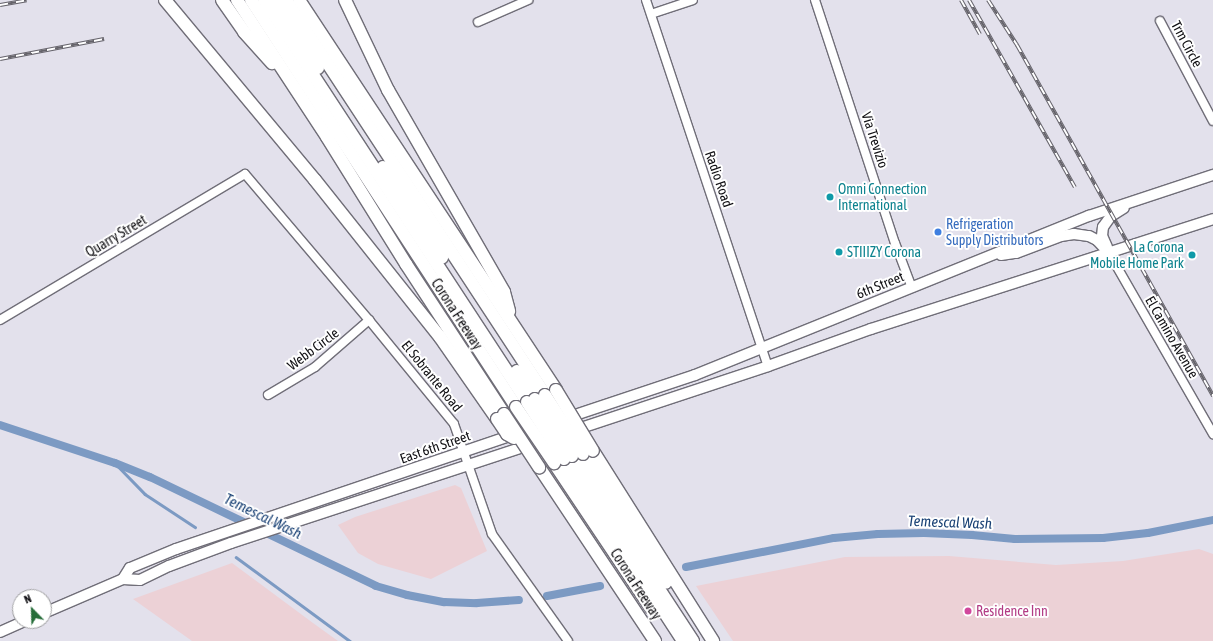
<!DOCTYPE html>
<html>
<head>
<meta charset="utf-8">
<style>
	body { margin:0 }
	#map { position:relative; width:1213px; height:641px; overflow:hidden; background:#e3e1ec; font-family:"Asap Condensed",sans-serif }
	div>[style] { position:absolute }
	.commercial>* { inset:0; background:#ecd1d6 }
	.stream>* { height:2.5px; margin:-1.25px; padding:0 1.25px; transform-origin:1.25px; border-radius:1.25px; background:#7c9ac3 }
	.canal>* { height:8px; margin:-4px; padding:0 4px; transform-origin:4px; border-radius:4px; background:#7c9ac3 }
	.roads { filter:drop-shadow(1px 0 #706e78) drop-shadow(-1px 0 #706e78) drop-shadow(0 1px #706e78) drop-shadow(0 -1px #706e78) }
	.minor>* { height:8px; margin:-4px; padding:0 4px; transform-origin:4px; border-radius:4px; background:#fff }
	.major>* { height:10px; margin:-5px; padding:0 5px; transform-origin:5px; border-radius:5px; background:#fff }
	.highway>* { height:12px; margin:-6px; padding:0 6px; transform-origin:6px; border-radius:6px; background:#fff }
	.rail>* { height:4px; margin-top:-2px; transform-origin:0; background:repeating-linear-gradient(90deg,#fff 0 8px,#65636a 0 16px); box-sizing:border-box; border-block:1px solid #65636a }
	.bridges { filter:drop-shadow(1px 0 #706e78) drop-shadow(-1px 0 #706e78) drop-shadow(0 1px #706e78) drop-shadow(0 -1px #706e78) }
	.highway-bridge>* { height:12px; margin:-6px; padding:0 6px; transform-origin:6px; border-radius:6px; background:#fff }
	.dots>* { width:11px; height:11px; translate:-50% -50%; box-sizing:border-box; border:2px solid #fff; border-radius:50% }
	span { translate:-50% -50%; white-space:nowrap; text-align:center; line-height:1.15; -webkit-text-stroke:4px #fff; paint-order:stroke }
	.street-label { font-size:14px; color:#100f13 }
	.culture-label { font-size:14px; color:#0d838f }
	.left { translate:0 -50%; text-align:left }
	.right { translate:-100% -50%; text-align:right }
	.shop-label { font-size:14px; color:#366cbe }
	.hotel-label { font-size:14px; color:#b23c85 }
	.water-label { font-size:15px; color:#184074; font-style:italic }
	.north { position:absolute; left:12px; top:589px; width:40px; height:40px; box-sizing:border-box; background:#fff; border:1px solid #9f9fa1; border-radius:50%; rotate:337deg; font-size:11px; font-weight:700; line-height:16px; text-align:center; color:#100f13 }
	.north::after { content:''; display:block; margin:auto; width:14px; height:18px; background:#266d39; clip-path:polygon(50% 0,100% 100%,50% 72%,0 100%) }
</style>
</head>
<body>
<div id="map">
	<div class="commercial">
		<i style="clip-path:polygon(455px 485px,461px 488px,487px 551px,431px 579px,378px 564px,358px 553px,338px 525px,355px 517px)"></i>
		<i style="clip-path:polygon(1199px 549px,1213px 554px,1213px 641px,733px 641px,696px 586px,845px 557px,949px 556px,1056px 565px,1123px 561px)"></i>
		<i style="clip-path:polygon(232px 563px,313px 623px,338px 641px,192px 641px,133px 599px)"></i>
	</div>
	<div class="stream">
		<i style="left:115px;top:463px;width:43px;rotate:45.9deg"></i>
		<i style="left:145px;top:494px;width:60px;rotate:33.4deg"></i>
		<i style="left:236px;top:557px;width:142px;rotate:36.4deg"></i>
	</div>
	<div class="canal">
		<i style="left:0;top:425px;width:121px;rotate:18.3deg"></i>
		<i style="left:115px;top:463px;width:38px;rotate:22deg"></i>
		<i style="left:150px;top:477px;width:251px;rotate:25.7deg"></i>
		<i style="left:376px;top:586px;width:32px;rotate:16deg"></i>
		<i style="left:407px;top:595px;width:38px;rotate:11deg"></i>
		<i style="left:444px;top:602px;width:33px;rotate:2deg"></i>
		<i style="left:477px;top:603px;width:42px;rotate:-4.1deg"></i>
		<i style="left:686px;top:567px;width:151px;rotate:-11.1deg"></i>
		<i style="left:834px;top:538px;width:44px;rotate:-5.2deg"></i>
		<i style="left:878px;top:534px;width:46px;rotate:-1.2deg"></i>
		<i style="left:924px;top:533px;width:48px;rotate:2.4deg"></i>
		<i style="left:972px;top:535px;width:43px;rotate:5.3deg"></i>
		<i style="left:1015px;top:539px;width:88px;rotate:-0.7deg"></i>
		<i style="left:1103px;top:538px;width:45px;rotate:-6.3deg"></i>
		<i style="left:1148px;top:533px;width:66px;rotate:-11.3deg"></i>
		<i style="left:547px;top:596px;width:54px;rotate:-10.7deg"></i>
	</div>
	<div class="roads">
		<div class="minor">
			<i style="left:646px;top:0;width:386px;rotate:71.6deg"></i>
			<i style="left:815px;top:0;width:256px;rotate:71.8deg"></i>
			<i style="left:895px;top:243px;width:48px;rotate:69.3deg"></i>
			<i style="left:651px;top:14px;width:44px;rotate:-18.4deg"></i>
			<i style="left:1160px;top:21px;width:113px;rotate:62.1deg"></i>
			<i style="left:478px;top:22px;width:55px;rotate:-23.7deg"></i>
			<i style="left:1109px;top:253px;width:209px;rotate:60.1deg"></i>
			<i style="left:0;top:320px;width:285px;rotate:-30.8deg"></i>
			<i style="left:245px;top:174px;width:192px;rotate:49.7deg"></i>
			<i style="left:369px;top:320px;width:134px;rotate:50.7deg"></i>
			<i style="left:454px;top:424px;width:116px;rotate:70.9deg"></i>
			<i style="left:492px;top:534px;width:131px;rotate:54.6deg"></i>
			<i style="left:268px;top:395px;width:55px;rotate:-30.8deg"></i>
			<i style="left:315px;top:367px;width:72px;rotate:-41deg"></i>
		</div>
		<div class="major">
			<i style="left:1107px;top:247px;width:12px;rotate:-114deg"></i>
			<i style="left:1102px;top:236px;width:9px;rotate:-84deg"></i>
			<i style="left:1103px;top:227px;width:14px;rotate:-54deg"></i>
			<i style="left:1111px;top:216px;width:15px;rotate:-32deg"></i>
			<i style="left:1001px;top:255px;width:15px;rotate:-8deg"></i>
			<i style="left:1016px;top:253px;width:48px;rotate:-20.7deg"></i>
			<i style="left:1061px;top:236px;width:13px;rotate:-9deg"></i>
			<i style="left:1074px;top:234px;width:15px;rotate:8deg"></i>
			<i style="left:1089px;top:236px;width:9px;rotate:27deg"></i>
			<i style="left:1097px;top:240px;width:18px;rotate:47deg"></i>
			<i style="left:566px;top:418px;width:136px;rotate:-18.4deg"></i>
			<i style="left:695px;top:375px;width:425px;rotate:-22deg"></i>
			<i style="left:1089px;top:216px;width:131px;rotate:-18.3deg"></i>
			<i style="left:572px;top:431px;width:206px;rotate:-18.3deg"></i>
			<i style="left:768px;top:366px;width:109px;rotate:-19.8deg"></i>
			<i style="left:871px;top:329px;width:359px;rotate:-17.8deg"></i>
			<i style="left:123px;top:579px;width:13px;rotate:-58deg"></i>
			<i style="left:130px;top:568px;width:50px;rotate:-22.4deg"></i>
			<i style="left:176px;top:549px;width:381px;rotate:-18.7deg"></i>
			<i style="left:44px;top:613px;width:86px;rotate:-23.3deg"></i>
			<i style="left:123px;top:579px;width:17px;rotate:3deg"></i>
			<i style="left:140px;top:580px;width:32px;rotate:-26deg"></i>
			<i style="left:169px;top:566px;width:66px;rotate:-20.4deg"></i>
			<i style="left:231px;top:543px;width:330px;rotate:-18.2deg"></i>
			<i style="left:0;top:632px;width:27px;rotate:-24deg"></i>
		</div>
		<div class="highway">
			<i style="left:165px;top:0;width:234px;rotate:50.2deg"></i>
			<i style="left:315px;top:180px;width:201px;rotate:51.5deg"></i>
			<i style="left:440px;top:337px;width:100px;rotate:55.2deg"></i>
			<i style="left:222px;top:0;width:39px;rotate:55deg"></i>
			<i style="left:244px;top:32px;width:42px;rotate:47.9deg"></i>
			<i style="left:237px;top:0;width:164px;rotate:56.7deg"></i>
			<i style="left:327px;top:137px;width:150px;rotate:58.1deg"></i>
			<i style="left:406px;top:264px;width:179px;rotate:56.8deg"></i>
			<i style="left:251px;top:0;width:486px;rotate:56.9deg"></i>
			<i style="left:264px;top:0;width:480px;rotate:56.8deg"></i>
			<i style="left:274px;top:0;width:81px;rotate:57.1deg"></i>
			<i style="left:286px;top:0;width:472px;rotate:56.7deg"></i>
			<i style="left:299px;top:0;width:467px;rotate:56.6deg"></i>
			<i style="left:345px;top:0;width:100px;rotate:64.5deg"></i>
			<i style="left:388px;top:90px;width:233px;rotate:60.1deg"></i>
			<i style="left:504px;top:292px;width:20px;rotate:75deg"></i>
			<i style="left:383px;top:167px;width:108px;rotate:56.8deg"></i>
			<i style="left:517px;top:371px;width:33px;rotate:57deg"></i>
			<i style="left:593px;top:451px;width:225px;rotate:57.7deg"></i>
			<i style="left:583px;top:454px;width:153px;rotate:57.2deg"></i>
			<i style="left:572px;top:456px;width:221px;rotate:56.8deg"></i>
			<i style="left:554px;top:463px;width:174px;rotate:56.2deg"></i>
			<i style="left:567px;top:463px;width:212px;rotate:56.9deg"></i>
			<i style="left:539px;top:467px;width:209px;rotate:56.3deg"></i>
		</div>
	</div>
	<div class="rail">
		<i style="left:961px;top:0;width:39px;rotate:61deg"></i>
		<i style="left:969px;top:0;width:215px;rotate:60.5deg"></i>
		<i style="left:988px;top:0;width:54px;rotate:57.2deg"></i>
		<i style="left:1017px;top:45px;width:402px;rotate:60.8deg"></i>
		<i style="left:0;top:5px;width:27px;rotate:-10deg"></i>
		<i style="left:0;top:59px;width:106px;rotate:-10.9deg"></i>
	</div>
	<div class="bridges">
		<div class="highway-bridge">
			<i style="left:556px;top:390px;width:71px;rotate:58.8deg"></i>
			<i style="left:545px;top:395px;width:70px;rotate:57.2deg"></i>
			<i style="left:535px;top:399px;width:68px;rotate:57deg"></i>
			<i style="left:527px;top:402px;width:68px;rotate:57deg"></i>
			<i style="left:516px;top:407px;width:68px;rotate:55.8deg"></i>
			<i style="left:504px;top:414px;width:64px;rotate:56.6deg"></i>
			<i style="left:497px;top:419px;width:18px;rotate:56deg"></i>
			<i style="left:507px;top:434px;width:8px;rotate:30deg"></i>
		</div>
	</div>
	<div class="dots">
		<i style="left:830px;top:197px;background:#0f9aa8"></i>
		<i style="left:938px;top:232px;background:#3f7fe0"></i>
		<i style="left:839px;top:252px;background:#0f9aa8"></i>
		<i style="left:1192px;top:255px;background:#0f9aa8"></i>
		<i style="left:968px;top:611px;background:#d1479c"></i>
	</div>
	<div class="street-label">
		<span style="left:1187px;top:44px;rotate:62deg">Trm Circle</span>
		<span style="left:875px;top:140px;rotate:72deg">Via Trevizio</span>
		<span style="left:719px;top:179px;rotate:71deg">Radio Road</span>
		<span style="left:116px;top:236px;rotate:-31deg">Quarry Street</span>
		<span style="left:880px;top:285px;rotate:-22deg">6th Street</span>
		<span style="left:457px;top:314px;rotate:57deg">Corona Freeway</span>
		<span style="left:1172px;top:337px;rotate:60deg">El Camino Avenue</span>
		<span style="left:313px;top:349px;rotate:-37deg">Webb Circle</span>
		<span style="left:432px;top:376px;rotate:51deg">El Sobrante Road</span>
		<span style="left:435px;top:447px;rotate:-19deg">East 6th Street</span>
		<span style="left:636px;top:584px;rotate:57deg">Corona Freeway</span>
	</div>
	<div class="culture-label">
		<span class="left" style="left:838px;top:197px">Omni Connection<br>International</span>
		<span class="right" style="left:1184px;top:255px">La Corona<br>Mobile Home Park</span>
		<span class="left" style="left:847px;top:252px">STIIIZY Corona</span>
	</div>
	<div class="shop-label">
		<span class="left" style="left:946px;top:232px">Refrigeration<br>Supply Distributors</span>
	</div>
	<div class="hotel-label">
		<span class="left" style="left:976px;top:611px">Residence Inn</span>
	</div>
	<div class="water-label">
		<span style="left:263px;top:516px;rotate:26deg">Temescal Wash</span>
		<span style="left:950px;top:522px;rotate:2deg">Temescal Wash</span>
	</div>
	<div class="north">N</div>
</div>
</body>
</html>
